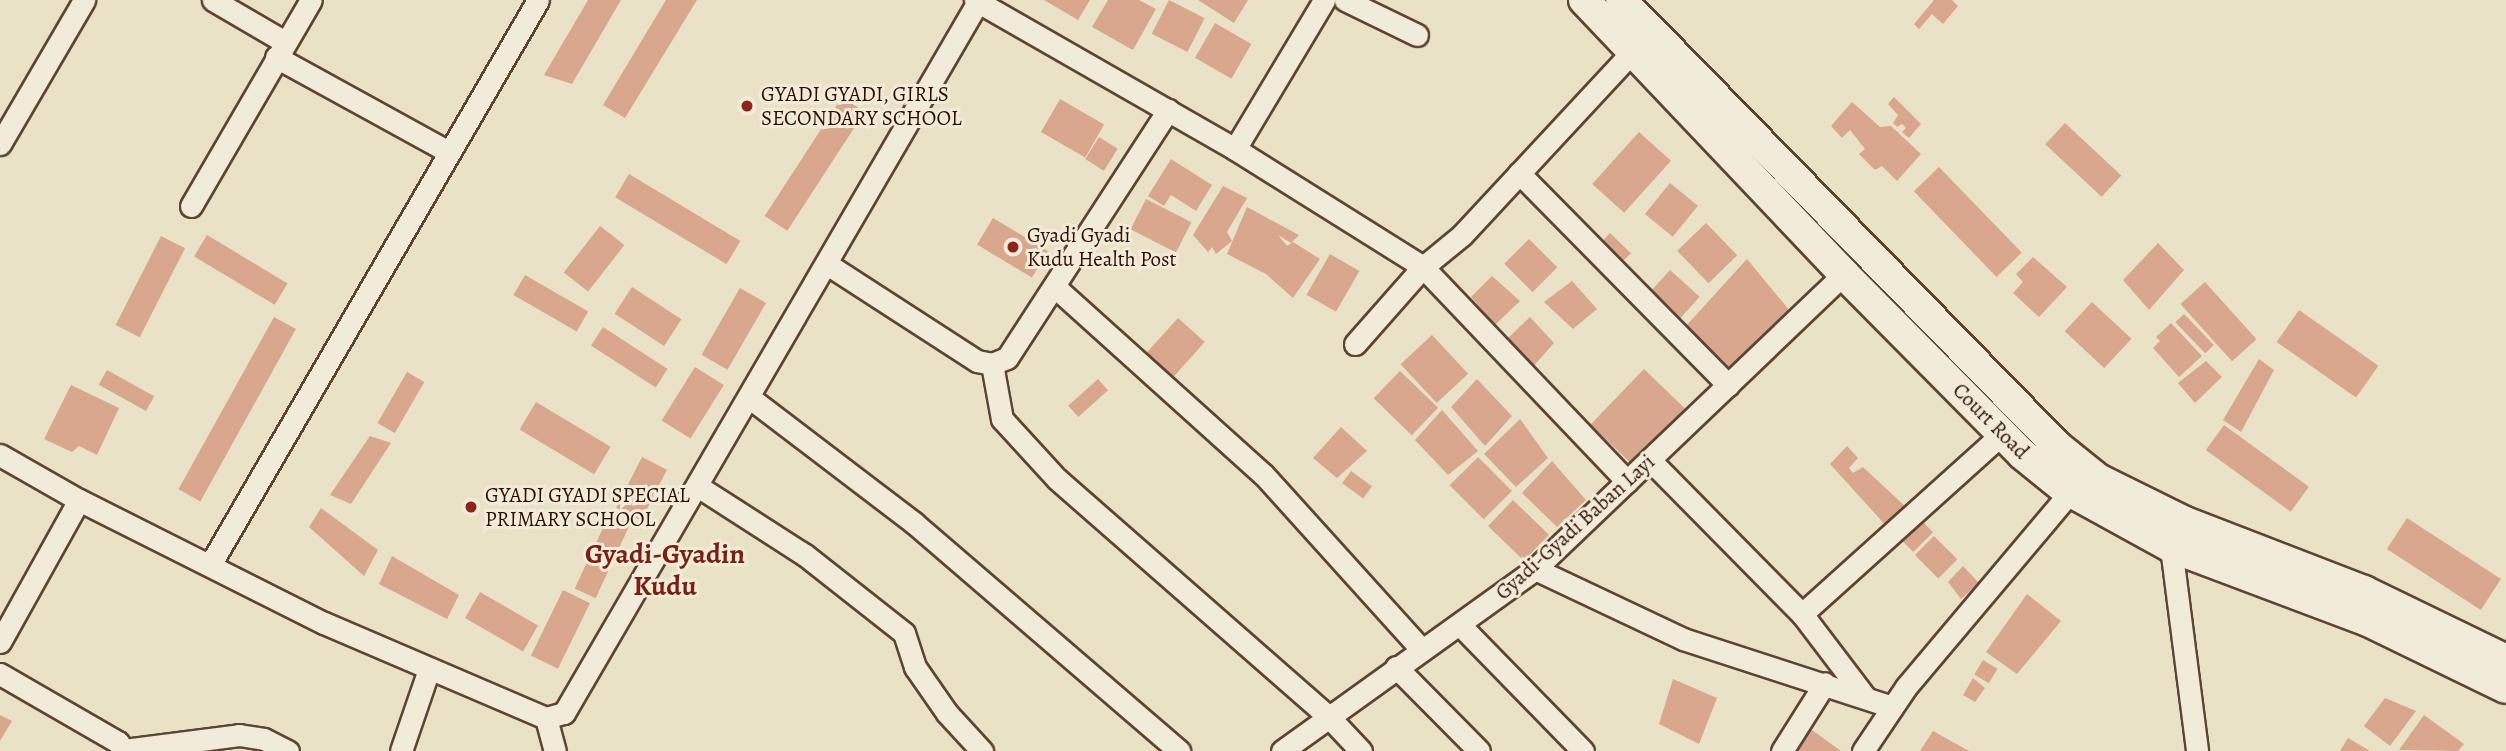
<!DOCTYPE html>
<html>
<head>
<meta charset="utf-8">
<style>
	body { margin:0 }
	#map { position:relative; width:2506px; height:751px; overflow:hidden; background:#eae2c6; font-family:Alegreya,serif }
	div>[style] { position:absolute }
	.building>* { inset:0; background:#d9a78e; transform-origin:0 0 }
	.roads { filter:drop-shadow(2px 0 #5f4434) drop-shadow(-2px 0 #5f4434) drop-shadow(0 2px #5f4434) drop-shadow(0 -2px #5f4434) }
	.minor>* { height:21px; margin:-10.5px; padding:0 10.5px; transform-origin:10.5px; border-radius:10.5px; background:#f1ecda }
	.secondary>* { height:30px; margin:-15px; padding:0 15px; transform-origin:15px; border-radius:15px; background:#f1ecda }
	.dots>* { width:19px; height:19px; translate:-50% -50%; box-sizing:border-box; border:4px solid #f1ecda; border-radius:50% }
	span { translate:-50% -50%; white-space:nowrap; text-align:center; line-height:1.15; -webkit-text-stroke:6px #f1ecda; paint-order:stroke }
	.poi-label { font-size:21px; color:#310f03 }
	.left { translate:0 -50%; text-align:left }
	.street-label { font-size:21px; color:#310f03 }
	.district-label { font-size:28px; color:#7a1f14; font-weight:700 }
</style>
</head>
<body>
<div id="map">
	<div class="building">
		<i style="clip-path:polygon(588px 0,621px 0,572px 84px,544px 75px)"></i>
		<i style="clip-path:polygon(666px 0,697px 0,625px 118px,603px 105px)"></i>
		<i style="clip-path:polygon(1044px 0,1090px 0,1078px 20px)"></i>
		<i style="clip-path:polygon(1108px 0,1139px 0,1156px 9px,1133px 50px,1092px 27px)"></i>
		<i style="left:1169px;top:0;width:40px;height:38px;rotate:27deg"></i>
		<i style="clip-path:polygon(1198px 0,1248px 0,1234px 23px)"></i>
		<i style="clip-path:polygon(1934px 0,1952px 0,1958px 6px,1943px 24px,1932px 14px,1919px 29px,1914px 24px)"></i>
		<i style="left:1215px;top:23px;width:42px;height:40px;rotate:30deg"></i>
		<i style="left:842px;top:97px;width:27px;height:142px;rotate:33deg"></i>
		<i style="clip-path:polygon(1894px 97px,1921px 124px,1909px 138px,1902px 132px,1906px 128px,1902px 124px,1897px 127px,1893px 123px,1898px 115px,1888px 104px)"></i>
		<i style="left:1060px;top:99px;width:51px;height:38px;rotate:30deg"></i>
		<i style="clip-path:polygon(1852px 102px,1880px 127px,1891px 126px,1921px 154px,1897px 181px,1882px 166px,1875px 170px,1859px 154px,1865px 149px,1850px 130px,1842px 138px,1831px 126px)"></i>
		<i style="left:2065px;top:123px;width:77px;height:29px;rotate:43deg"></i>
		<i style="left:1639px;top:132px;width:43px;height:70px;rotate:42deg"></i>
		<i style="left:1099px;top:137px;width:22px;height:26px;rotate:32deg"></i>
		<i style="clip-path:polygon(1171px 159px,1212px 185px,1196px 211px,1171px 195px,1164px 206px,1148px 196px)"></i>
		<i style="left:1939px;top:167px;width:119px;height:35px;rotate:46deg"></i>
		<i style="left:629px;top:174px;width:130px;height:27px;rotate:31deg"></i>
		<i style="left:1670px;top:183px;width:36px;height:40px;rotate:39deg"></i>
		<i style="clip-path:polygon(1223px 186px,1247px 198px,1227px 232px,1232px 241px,1216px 254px,1212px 247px,1208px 252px,1193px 235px)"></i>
		<i style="left:1146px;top:199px;width:51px;height:34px;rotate:27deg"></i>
		<i style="clip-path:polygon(1247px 207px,1299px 235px,1291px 243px,1278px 235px,1287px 246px,1293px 242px,1320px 259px,1293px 298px,1266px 274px,1227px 254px)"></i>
		<i style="left:993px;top:218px;width:64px;height:31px;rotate:31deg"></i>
		<i style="left:1706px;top:223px;width:45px;height:40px;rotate:46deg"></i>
		<i style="left:600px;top:226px;width:31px;height:59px;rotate:38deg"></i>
		<i style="left:1610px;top:233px;width:29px;height:18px;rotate:44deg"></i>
		<i style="left:207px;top:235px;width:94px;height:25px;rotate:31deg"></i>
		<i style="left:161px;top:236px;width:27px;height:100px;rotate:27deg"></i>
		<i style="left:1529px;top:239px;width:40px;height:35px;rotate:45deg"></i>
		<i style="clip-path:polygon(2158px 243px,2184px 270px,2149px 310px,2123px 280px)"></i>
		<i style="left:1330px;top:254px;width:34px;height:47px;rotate:30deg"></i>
		<i style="clip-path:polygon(2033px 257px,2067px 287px,2039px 317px,2013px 293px,2023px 282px,2016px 274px)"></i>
		<i style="clip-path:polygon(1747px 259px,1790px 311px,1728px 372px,1685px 327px)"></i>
		<i style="left:1670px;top:270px;width:40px;height:32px;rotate:42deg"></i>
		<i style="left:525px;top:275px;width:73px;height:23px;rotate:30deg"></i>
		<i style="clip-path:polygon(1492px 276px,1520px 301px,1495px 325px,1471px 297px)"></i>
		<i style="clip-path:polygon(1572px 281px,1597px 309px,1573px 329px,1544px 302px)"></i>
		<i style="left:2205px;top:282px;width:77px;height:33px;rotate:48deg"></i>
		<i style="left:632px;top:287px;width:59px;height:32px;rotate:33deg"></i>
		<i style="left:740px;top:288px;width:30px;height:77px;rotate:30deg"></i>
		<i style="left:2092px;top:302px;width:54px;height:40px;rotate:43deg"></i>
		<i style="left:2299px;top:310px;width:97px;height:39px;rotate:35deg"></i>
		<i style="left:2184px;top:314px;width:43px;height:12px;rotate:46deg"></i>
		<i style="left:274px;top:317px;width:25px;height:197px;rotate:29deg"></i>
		<i style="clip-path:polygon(1530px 317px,1554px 343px,1531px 369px,1506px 340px)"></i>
		<i style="left:1178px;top:318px;width:36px;height:56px;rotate:42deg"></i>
		<i style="clip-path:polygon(2171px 323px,2202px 356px,2179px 377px,2153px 348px,2160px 341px,2156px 337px)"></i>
		<i style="left:603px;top:327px;width:77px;height:22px;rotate:33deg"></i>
		<i style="left:1432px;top:335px;width:53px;height:43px;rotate:47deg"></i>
		<i style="clip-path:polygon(2259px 359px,2274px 370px,2241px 432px,2223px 420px)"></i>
		<i style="clip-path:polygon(2206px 361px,2222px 377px,2195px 403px,2178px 383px)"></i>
		<i style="left:695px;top:367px;width:34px;height:63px;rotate:32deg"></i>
		<i style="left:1644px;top:369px;width:57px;height:77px;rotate:44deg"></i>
		<i style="left:107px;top:370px;width:54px;height:17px;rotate:29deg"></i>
		<i style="left:1400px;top:371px;width:53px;height:38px;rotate:44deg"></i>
		<i style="left:407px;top:372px;width:20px;height:59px;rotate:30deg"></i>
		<i style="left:1098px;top:379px;width:15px;height:40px;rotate:48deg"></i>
		<i style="clip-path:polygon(1477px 379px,1512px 416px,1485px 446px,1451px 407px)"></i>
		<i style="clip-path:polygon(71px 385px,119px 408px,97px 455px,79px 446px,72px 452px,44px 439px)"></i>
		<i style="left:536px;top:402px;width:87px;height:32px;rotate:31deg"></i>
		<i style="clip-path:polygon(1442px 410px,1478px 451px,1448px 475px,1415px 440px)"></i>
		<i style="clip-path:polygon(1520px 419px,1548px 458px,1516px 487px,1484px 454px)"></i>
		<i style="left:2224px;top:425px;width:105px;height:31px;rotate:36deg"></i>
		<i style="clip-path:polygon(1341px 427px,1367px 451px,1337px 478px,1313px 458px)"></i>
		<i style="clip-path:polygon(370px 436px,391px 443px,351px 504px,330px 495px)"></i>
		<i style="clip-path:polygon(1847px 446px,1858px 458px,1849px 468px,1853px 473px,1863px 467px,1909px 510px,1889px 529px,1830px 464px)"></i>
		<i style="left:642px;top:457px;width:28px;height:57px;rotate:27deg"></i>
		<i style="left:1478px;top:457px;width:48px;height:40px;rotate:45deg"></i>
		<i style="clip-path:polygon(1552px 461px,1586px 500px,1557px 527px,1522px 493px)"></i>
		<i style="left:1351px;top:471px;width:26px;height:15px;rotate:36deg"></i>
		<i style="left:1513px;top:500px;width:50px;height:36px;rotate:44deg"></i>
		<i style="clip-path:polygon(321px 508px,378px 550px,364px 576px,309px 527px)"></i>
		<i style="left:609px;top:515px;width:23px;height:81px;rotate:25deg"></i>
		<i style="left:1919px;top:518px;width:20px;height:28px;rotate:45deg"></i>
		<i style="left:2407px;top:518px;width:112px;height:37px;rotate:33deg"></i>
		<i style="left:1934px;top:536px;width:33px;height:27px;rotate:45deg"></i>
		<i style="clip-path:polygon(392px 556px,459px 595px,447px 619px,379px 584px)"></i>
		<i style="clip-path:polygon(1963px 566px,1979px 583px,1961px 599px,1948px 582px)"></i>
		<i style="left:563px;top:590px;width:30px;height:73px;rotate:26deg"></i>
		<i style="left:480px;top:592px;width:67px;height:30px;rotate:30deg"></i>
		<i style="clip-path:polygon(2027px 594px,2061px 621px,2017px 674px,1986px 652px)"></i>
		<i style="left:1983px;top:660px;width:17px;height:17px;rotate:31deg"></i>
		<i style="clip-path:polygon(1973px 678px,1985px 688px,1975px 702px,1963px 695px)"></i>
		<i style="clip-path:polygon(1673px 679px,1717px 698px,1699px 744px,1659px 724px)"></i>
		<i style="clip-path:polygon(2385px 698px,2416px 711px,2390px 746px,2364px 726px)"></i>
		<i style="clip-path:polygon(0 715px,12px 721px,0 741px)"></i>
		<i style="clip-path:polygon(2424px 715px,2464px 744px,2458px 751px,2399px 750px)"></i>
		<i style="clip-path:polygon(1805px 725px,1841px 751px,1788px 751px)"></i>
		<i style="clip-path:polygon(1933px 731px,1969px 751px,1920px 751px)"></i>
		<i style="clip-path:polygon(2348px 738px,2370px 751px,2340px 751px)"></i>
	</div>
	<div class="roads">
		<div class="minor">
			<i style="left:213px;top:0;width:83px;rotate:30.3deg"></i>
			<i style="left:975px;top:0;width:300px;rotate:29.8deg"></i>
			<i style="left:1235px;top:149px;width:222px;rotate:32.1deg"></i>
			<i style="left:1423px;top:267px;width:50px;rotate:-39.4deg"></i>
			<i style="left:1462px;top:235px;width:251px;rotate:-47.1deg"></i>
			<i style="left:1345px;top:0;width:80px;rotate:25.9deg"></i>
			<i style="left:276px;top:57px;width:197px;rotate:28.8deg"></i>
			<i style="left:0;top:144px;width:167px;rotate:-59.7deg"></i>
			<i style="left:1235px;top:149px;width:174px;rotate:-59.1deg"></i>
			<i style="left:1519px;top:173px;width:298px;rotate:45.4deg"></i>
			<i style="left:191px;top:206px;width:238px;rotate:-59.8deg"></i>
			<i style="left:827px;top:264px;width:179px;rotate:32.9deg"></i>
			<i style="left:977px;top:361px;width:15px;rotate:11deg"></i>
			<i style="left:992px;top:364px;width:16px;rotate:-22deg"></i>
			<i style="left:1007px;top:358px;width:296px;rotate:-57deg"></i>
			<i style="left:1055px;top:287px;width:280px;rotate:42deg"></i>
			<i style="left:1263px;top:474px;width:237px;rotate:47.9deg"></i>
			<i style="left:1355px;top:344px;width:103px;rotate:-48.6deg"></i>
			<i style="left:1423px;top:267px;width:296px;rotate:46.4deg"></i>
			<i style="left:992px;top:364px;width:56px;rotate:79.7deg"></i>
			<i style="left:1002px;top:419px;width:81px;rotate:47.5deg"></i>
			<i style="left:1057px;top:479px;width:360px;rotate:41.2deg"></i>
			<i style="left:1328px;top:716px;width:48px;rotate:46.7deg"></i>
			<i style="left:750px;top:398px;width:206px;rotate:37.3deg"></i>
			<i style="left:914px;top:523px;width:350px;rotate:40.7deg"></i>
			<i style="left:0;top:455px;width:91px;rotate:29.7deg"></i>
			<i style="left:79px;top:500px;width:274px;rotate:26.7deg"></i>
			<i style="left:324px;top:623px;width:241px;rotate:23.2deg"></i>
			<i style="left:546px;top:718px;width:19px;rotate:-16deg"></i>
			<i style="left:564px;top:713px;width:825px;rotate:-59.8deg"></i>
			<i style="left:1650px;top:460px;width:216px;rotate:45.4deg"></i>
			<i style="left:1802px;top:614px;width:104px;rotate:52.8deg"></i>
			<i style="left:699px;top:487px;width:126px;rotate:32.7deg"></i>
			<i style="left:805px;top:555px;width:126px;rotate:38.2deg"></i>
			<i style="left:904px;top:633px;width:36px;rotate:72deg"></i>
			<i style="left:915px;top:667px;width:56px;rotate:55.2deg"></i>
			<i style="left:947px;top:713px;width:52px;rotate:47.4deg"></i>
			<i style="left:2171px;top:547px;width:206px;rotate:82.7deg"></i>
			<i style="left:210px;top:565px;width:653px;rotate:-59.86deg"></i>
			<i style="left:1535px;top:569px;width:164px;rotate:25.3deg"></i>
			<i style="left:1683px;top:639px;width:220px;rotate:18deg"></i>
			<i style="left:1802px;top:614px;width:269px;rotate:-42deg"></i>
			<i style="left:1460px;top:625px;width:176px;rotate:45.7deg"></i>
			<i style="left:0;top:642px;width:162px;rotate:-60.9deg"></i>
			<i style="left:1396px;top:667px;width:118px;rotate:45.3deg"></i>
			<i style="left:0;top:674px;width:136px;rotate:30deg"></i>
			<i style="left:118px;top:742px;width:11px;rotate:56deg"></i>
			<i style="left:546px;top:718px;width:34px;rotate:75deg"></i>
			<i style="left:124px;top:750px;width:116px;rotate:-7.4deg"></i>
			<i style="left:239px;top:735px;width:25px;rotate:9deg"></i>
			<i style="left:264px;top:739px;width:27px;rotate:27deg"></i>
			<i style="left:401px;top:751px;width:87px;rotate:-71.1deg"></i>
			<i style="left:1282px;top:751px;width:312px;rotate:-35.7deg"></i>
			<i style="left:1535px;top:569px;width:427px;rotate:-43.7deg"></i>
			<i style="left:1782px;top:751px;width:80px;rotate:-57.7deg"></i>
			<i style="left:1863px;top:751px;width:77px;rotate:-56.1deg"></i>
			<i style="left:1906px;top:687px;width:255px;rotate:-49.9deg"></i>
		</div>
		<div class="secondary">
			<i style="left:1584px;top:0;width:378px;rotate:46.5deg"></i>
			<i style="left:1844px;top:274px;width:253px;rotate:45.3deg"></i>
			<i style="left:2022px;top:454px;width:54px;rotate:39deg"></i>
			<i style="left:2064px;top:488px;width:122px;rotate:28.9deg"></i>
			<i style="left:2171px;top:547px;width:210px;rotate:20.6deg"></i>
			<i style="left:2368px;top:621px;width:153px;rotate:25.9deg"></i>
			<i style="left:1621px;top:0;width:624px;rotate:45.65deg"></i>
			<i style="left:2057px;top:446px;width:53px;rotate:38.8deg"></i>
			<i style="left:2098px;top:479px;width:97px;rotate:26.3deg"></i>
			<i style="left:2185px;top:522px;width:192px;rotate:21.1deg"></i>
			<i style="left:2364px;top:591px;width:158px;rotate:25.9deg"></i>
		</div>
	</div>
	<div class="dots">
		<i style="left:747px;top:106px;background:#8f2418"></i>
		<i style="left:1013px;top:247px;background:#8f2418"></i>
		<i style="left:471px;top:507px;background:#8f2418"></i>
	</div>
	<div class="poi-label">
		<span class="left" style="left:761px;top:106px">GYADI GYADI, GIRLS<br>SECONDARY SCHOOL</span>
		<span class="left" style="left:1027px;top:247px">Gyadi Gyadi<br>Kudu Health Post</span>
		<span class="left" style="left:485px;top:507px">GYADI GYADI SPECIAL<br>PRIMARY SCHOOL</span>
	</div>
	<div class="street-label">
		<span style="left:1991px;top:421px;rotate:45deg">Court Road</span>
		<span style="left:1575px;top:527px;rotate:-42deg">Gyadi-Gyadi Baban Layi</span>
	</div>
	<div class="district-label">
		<span style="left:665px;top:570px">Gyadi-Gyadin<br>Kudu</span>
	</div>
</div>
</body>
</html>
